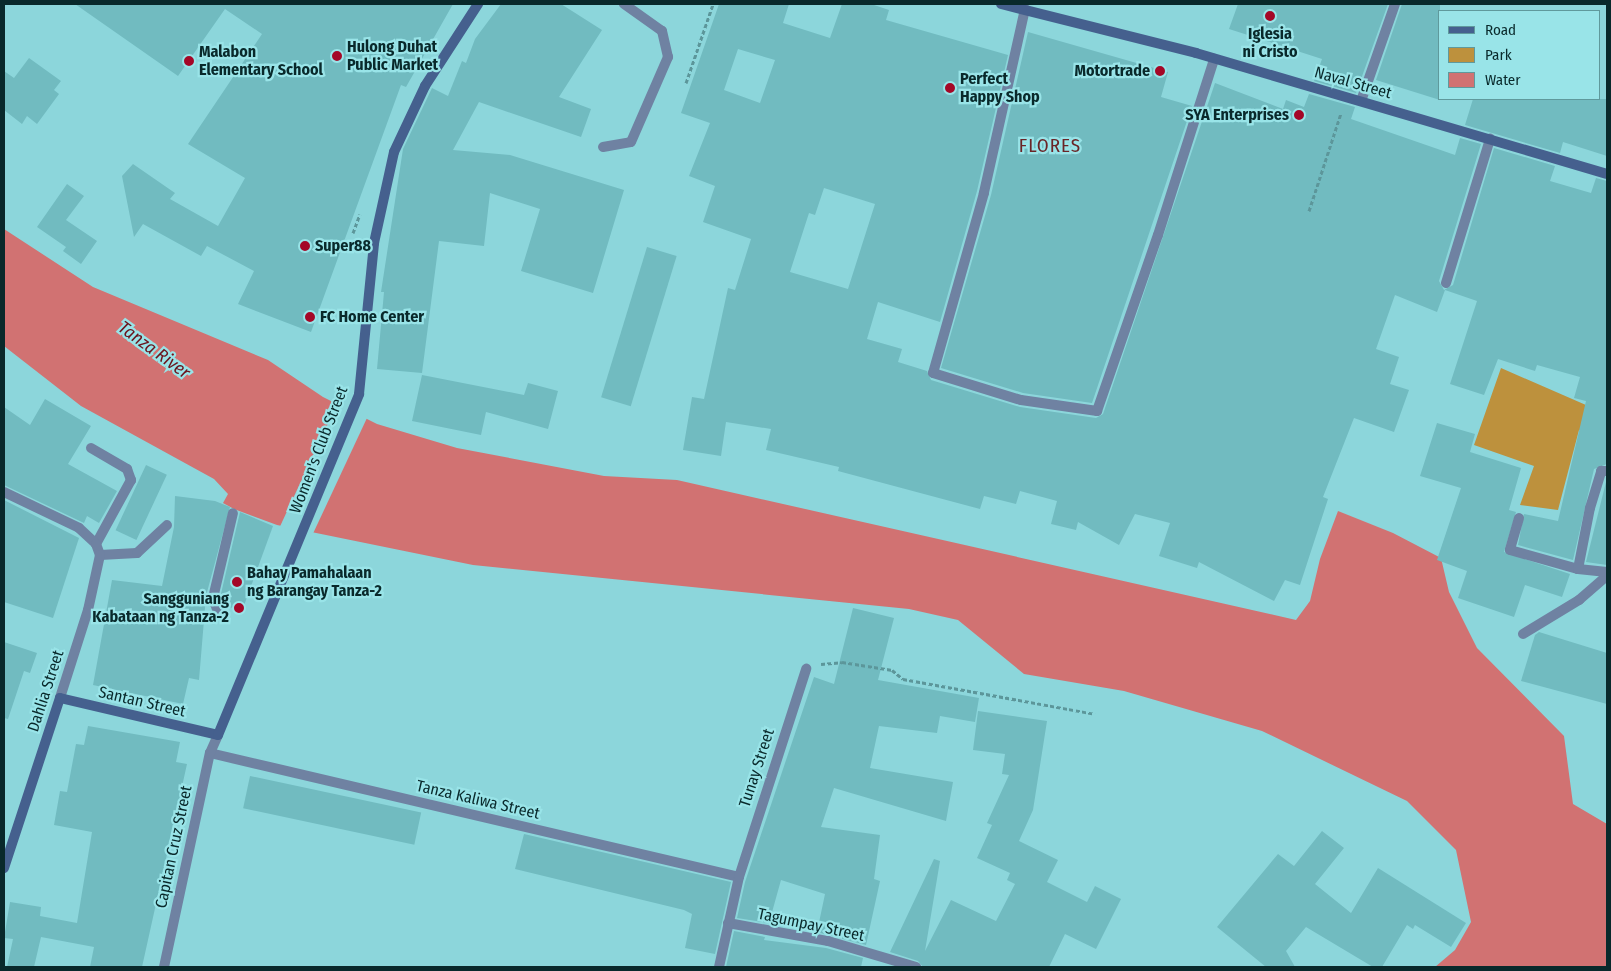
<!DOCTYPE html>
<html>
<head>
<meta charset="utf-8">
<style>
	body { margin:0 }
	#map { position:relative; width:1611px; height:971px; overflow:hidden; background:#8cd6db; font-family:"Fira Sans Condensed",sans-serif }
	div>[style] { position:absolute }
	.green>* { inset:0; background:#bd913d }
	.water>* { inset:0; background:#d17272 }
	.pier>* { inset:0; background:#8cd6db; transform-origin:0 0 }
	.building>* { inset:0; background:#71bbc0; transform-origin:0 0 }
	.path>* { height:3px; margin-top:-1.5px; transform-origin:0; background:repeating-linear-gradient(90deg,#5c969a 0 4px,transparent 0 6.5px) }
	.lane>* { height:10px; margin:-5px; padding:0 5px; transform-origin:5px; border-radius:5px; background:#6f82a2 }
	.street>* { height:10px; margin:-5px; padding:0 5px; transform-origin:5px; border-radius:5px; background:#6f82a2 }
	.secondary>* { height:10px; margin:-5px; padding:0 5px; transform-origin:5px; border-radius:5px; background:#45608e }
	.dots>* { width:14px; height:14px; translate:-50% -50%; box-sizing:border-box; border:2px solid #99e4e8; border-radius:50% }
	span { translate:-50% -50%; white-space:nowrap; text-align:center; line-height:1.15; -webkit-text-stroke:4.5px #99e4e8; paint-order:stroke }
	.poi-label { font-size:16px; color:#09292b; font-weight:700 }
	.left { translate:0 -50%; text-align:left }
	.right { translate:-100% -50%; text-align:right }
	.street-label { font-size:16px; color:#09292b }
	.water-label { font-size:18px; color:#6b141d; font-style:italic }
	.quarter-label { font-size:19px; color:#6a2427; letter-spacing:1px }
	.frame { position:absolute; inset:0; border:5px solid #09292b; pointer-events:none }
	.legend { position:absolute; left:1438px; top:10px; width:162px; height:90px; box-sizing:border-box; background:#99e4e8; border:1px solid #5f999c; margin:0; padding:6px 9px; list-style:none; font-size:15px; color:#09292b }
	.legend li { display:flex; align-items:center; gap:10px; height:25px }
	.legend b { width:25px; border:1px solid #5f999c }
</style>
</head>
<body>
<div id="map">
	<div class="green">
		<i style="clip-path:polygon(1501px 368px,1602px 412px,1597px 432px,1579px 430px,1558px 510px,1520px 505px,1534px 466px,1474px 445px)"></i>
	</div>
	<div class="water">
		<i style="clip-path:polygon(4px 229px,93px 287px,268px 360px,323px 397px,377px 424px,457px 448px,604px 476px,677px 480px,1296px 620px,1310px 601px,1320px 559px,1338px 511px,1393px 533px,1441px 558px,1449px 592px,1477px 648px,1564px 736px,1573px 804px,1607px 824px,1607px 967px,1435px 967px,1455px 950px,1471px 922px,1456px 850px,1407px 801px,1262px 731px,1124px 691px,1024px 674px,958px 620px,909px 609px,473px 565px,277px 525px,234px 509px,223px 503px,228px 494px,214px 479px,81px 406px,4px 346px)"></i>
	</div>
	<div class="pier">
		<i style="left:338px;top:402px;width:33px;height:137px;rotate:25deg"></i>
	</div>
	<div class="building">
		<i style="clip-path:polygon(75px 4px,453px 4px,406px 87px,401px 85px,311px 332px,238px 304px,254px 271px,207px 246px,201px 256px,143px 224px,134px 237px,122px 176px,133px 164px,175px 193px,170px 199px,218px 226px,245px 178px,188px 144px,262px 34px,225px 9px,178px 76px)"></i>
		<i style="clip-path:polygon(501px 4px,561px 4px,602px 30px,559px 97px,591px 109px,581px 137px,479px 102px,453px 150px,510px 155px,624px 190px,593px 293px,521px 271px,540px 209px,490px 193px,484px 246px,439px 241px,422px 373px,377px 369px,384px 292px,381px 292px,403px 149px,432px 88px,448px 96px,462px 61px,466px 63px,475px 39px)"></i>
		<i style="clip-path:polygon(evenodd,719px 4px,789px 4px,783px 23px,830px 38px,842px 4px,871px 4px,889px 10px,886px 20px,1008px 55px,977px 191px,940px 322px,878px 302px,867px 339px,902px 349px,898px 362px,927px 371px,931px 380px,1020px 407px,1096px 418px,1103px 414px,1215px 83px,1283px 109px,1286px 100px,1304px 107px,1309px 94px,1355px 107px,1351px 119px,1455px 155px,1460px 138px,1481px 144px,1439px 281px,1444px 290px,1453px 285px,1494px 148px,1555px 166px,1550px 181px,1591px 193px,1596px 178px,1607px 181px,1607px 464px,1594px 469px,1573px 560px,1518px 545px,1524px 514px,1558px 521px,1586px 401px,1574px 398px,1580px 377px,1537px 365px,1535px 371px,1498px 359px,1484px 395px,1450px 384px,1477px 301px,1445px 290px,1437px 312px,1395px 295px,1376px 349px,1399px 357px,1390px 384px,1409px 390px,1394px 432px,1354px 418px,1323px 497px,1328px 499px,1300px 585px,1285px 580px,1274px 601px,1199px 562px,1197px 568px,1159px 556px,1170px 523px,1135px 514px,1119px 545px,1078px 522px,1076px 530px,1051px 524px,1057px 501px,1020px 491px,1016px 504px,984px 496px,980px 509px,838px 471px,839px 467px,766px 450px,771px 429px,726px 422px,721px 456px,683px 450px,692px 397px,704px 399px,728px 288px,735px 290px,751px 239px,703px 222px,715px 186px,689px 176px,710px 123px,681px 113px,719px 4px,738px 49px,775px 60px,760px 103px,724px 90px,738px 49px,719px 4px,824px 188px,875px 204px,848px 289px,790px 272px,809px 213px,815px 215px,824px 188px)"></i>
		<i style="clip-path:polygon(1238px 4px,1388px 4px,1356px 93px,1314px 81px,1322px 59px,1229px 29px)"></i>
		<i style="clip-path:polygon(1402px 4px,1440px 4px,1440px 100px,1376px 80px)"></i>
		<i style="clip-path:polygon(1028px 32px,1168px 72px,1161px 97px,1192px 106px,1092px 403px,1023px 393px,941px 368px,991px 195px)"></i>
		<i style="clip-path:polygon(29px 58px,61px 81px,54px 90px,59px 94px,37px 124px,27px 116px,22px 124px,4px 110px,4px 71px,14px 78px)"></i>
		<i style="clip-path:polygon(1473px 99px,1607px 99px,1607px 156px,1563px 142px,1560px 153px,1465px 125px)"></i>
		<i style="clip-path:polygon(67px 184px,84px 196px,66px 220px,97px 241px,81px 264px,63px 251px,66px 247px,37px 227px)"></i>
		<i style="left:647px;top:247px;width:31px;height:157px;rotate:17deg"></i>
		<i style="clip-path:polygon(422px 375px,524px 395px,528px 383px,558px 391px,548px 429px,486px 412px,481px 435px,412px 421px)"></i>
		<i style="clip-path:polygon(45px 399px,91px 426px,68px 464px,117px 491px,99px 523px,87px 516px,84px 523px,4px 485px,4px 407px,30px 425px)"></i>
		<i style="clip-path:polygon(1437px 423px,1475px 434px,1470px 452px,1521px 468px,1509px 510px,1516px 512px,1504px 552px,1570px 574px,1562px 597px,1525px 585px,1514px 617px,1458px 598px,1467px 571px,1437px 560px,1461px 488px,1420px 476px)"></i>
		<i style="left:146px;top:465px;width:23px;height:72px;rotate:25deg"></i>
		<i style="clip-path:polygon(1607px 478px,1607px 565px,1586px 562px)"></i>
		<i style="clip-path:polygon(175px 496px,215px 501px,230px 507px,206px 596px,199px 680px,189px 678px,183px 704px,93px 685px,112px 580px,162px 586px,174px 527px)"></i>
		<i style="clip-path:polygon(4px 500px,79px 538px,53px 618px,4px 602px)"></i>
		<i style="clip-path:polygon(240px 512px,273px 526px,242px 611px,223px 605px,220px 598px)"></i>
		<i style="clip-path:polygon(853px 608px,894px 618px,878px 680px,979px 698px,975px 722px,940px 716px,937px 733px,879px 726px,870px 768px,953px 782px,946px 821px,834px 788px,821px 827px,880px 835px,874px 879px,880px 881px,866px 945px,817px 932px,825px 894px,781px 880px,769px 923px,737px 918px,745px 882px,814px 677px,834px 684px)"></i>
		<i style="clip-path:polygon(1539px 632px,1607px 653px,1607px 704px,1521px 681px,1535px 635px)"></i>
		<i style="clip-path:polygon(4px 642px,37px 653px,30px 673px,24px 671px,8px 719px,4px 718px)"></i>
		<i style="clip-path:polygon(978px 711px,1047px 721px,1033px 810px,1019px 841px,1058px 860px,1047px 882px,1087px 902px,1095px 886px,1121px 899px,1096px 949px,1065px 934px,1049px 967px,923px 967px,918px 961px,890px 952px,934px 859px,940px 861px,925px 951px,951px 900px,996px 921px,1015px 884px,1007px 880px,1010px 873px,977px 858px,992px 825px,987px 823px,1009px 775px,1002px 774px,1005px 754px,973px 750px)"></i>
		<i style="clip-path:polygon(88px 726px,180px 742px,176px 762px,187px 764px,142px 967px,90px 967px,94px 947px,41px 937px,34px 967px,7px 967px,13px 939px,4px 938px,10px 902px,41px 907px,40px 916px,77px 923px,92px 832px,54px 825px,60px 791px,67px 792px,76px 744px,84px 745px)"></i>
		<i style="left:250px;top:776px;width:175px;height:33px;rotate:12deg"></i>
		<i style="clip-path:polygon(1322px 831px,1344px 848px,1315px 884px,1351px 913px,1378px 868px,1466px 923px,1451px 947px,1415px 925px,1413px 929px,1407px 925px,1382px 967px,1373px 967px,1306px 927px,1286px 951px,1295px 967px,1266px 967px,1217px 927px,1278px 854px,1294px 866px)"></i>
		<i style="clip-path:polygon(524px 834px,731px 882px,715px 954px,685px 948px,692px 914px,684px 910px,515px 869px)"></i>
		<i style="clip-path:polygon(734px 931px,765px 937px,764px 940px,826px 948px,863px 958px,861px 967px,726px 967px)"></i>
	</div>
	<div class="path">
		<i style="left:686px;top:83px;width:83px;rotate:-71.1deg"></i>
		<i style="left:1309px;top:211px;width:103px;rotate:-71.9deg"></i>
		<i style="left:353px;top:233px;width:20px;rotate:-70deg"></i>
		<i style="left:821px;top:664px;width:21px;rotate:-5deg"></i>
		<i style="left:842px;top:662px;width:51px;rotate:9.1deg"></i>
		<i style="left:892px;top:670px;width:14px;rotate:39deg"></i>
		<i style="left:903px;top:679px;width:195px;rotate:10.3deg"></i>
	</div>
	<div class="lane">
		<i style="left:603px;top:147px;width:28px;rotate:-10deg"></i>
		<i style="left:631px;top:142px;width:93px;rotate:-66.5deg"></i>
		<i style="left:668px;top:57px;width:27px;rotate:-103deg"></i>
		<i style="left:662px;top:31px;width:47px;rotate:-144.6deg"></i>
		<i style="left:91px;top:448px;width:42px;rotate:30.3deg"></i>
		<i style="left:127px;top:469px;width:12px;rotate:70deg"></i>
		<i style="left:131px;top:480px;width:73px;rotate:118.7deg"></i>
		<i style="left:100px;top:555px;width:37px;rotate:-3deg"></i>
		<i style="left:137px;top:553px;width:41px;rotate:-43deg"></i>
		<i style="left:218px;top:612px;width:15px;rotate:-110deg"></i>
		<i style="left:213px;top:598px;width:87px;rotate:-76.8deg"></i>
		<i style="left:1523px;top:634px;width:66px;rotate:-31.3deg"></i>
		<i style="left:1579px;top:600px;width:37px;rotate:-41deg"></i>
	</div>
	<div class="street">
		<i style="left:1025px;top:9px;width:189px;rotate:102.6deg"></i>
		<i style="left:984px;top:193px;width:187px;rotate:105.8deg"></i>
		<i style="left:933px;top:373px;width:92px;rotate:17.1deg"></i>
		<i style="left:1021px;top:400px;width:77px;rotate:8.2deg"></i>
		<i style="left:1097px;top:411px;width:186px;rotate:-70.9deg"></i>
		<i style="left:1158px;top:235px;width:185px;rotate:-72.3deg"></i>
		<i style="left:1361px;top:101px;width:103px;rotate:-70.7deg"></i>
		<i style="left:1446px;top:283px;width:151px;rotate:-73deg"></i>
		<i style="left:4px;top:492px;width:83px;rotate:25.6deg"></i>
		<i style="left:79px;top:528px;width:23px;rotate:43deg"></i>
		<i style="left:96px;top:544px;width:12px;rotate:70deg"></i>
		<i style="left:100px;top:555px;width:56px;rotate:102.3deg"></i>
		<i style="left:88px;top:610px;width:92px;rotate:107.7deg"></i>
		<i style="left:1519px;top:518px;width:33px;rotate:106deg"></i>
		<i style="left:1510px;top:550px;width:71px;rotate:15.6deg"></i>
		<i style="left:1578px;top:569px;width:29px;rotate:6deg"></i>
		<i style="left:1578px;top:569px;width:62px;rotate:-78.9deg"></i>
		<i style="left:1590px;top:508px;width:39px;rotate:-73deg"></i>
		<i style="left:1601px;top:471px;width:6px"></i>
		<i style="left:210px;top:753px;width:543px;rotate:13.19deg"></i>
		<i style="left:728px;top:923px;width:102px;rotate:10.2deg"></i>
		<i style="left:828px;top:941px;width:92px;rotate:16.5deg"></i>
		<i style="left:164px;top:967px;width:219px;rotate:-77.9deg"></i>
		<i style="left:210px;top:753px;width:20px;rotate:-66deg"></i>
		<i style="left:719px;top:967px;width:92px;rotate:-77.5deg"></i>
		<i style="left:739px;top:877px;width:219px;rotate:-72.1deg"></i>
	</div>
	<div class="secondary">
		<i style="left:1001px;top:4px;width:201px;rotate:14.1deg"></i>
		<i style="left:1196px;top:53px;width:428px;rotate:16.4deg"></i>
		<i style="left:4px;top:868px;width:179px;rotate:-71.8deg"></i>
		<i style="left:60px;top:698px;width:162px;rotate:13.2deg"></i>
		<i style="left:218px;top:735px;width:369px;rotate:-67.5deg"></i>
		<i style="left:359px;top:394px;width:152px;rotate:-84.3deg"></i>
		<i style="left:374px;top:243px;width:93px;rotate:-77.6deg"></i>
		<i style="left:394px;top:152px;width:73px;rotate:-64.8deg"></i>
		<i style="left:425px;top:86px;width:98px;rotate:-57.1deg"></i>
	</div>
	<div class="dots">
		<i style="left:1270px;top:16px;background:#a40727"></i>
		<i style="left:337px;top:56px;background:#a40727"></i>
		<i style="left:189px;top:61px;background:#a40727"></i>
		<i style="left:1160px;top:71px;background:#a40727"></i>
		<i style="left:950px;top:88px;background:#a40727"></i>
		<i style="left:1299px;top:115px;background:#a40727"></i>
		<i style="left:305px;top:246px;background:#a40727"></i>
		<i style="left:310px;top:317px;background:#a40727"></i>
		<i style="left:237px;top:582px;background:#a40727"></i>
		<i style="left:239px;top:608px;background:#a40727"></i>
	</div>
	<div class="poi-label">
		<span style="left:1270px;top:43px">Iglesia<br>ni Cristo</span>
		<span class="left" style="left:347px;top:56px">Hulong Duhat<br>Public Market</span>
		<span class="left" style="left:199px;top:61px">Malabon<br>Elementary School</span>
		<span class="right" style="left:1150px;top:71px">Motortrade</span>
		<span class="left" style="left:960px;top:88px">Perfect<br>Happy Shop</span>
		<span class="right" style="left:1289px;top:115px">SYA Enterprises</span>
		<span class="left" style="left:315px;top:246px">Super88</span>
		<span class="left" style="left:320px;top:317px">FC Home Center</span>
		<span class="left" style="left:247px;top:582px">Bahay Pamahalaan<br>ng Barangay Tanza-2</span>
		<span class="right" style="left:229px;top:608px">Sangguniang<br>Kabataan ng Tanza-2</span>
	</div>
	<div class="street-label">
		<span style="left:1353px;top:83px;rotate:16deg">Naval Street</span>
		<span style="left:319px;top:450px;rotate:-69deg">Women's Club Street</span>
		<span style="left:46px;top:691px;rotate:-72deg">Dahlia Street</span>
		<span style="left:142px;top:702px;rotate:13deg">Santan Street</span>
		<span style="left:757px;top:768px;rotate:-72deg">Tunay Street</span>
		<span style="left:478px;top:800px;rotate:13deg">Tanza Kaliwa Street</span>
		<span style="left:174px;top:847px;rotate:-78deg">Capitan Cruz Street</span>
		<span style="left:811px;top:925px;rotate:12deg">Tagumpay Street</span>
	</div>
	<div class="water-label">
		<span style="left:154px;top:350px;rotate:36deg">Tanza River</span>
	</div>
	<div class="quarter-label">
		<span style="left:1050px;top:146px">FLORES</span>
	</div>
	<div class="frame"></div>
	<ul class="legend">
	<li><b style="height:6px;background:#45608e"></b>Road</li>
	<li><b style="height:14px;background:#bd913d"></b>Park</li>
	<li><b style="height:14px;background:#d17272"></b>Water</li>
	</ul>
</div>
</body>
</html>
